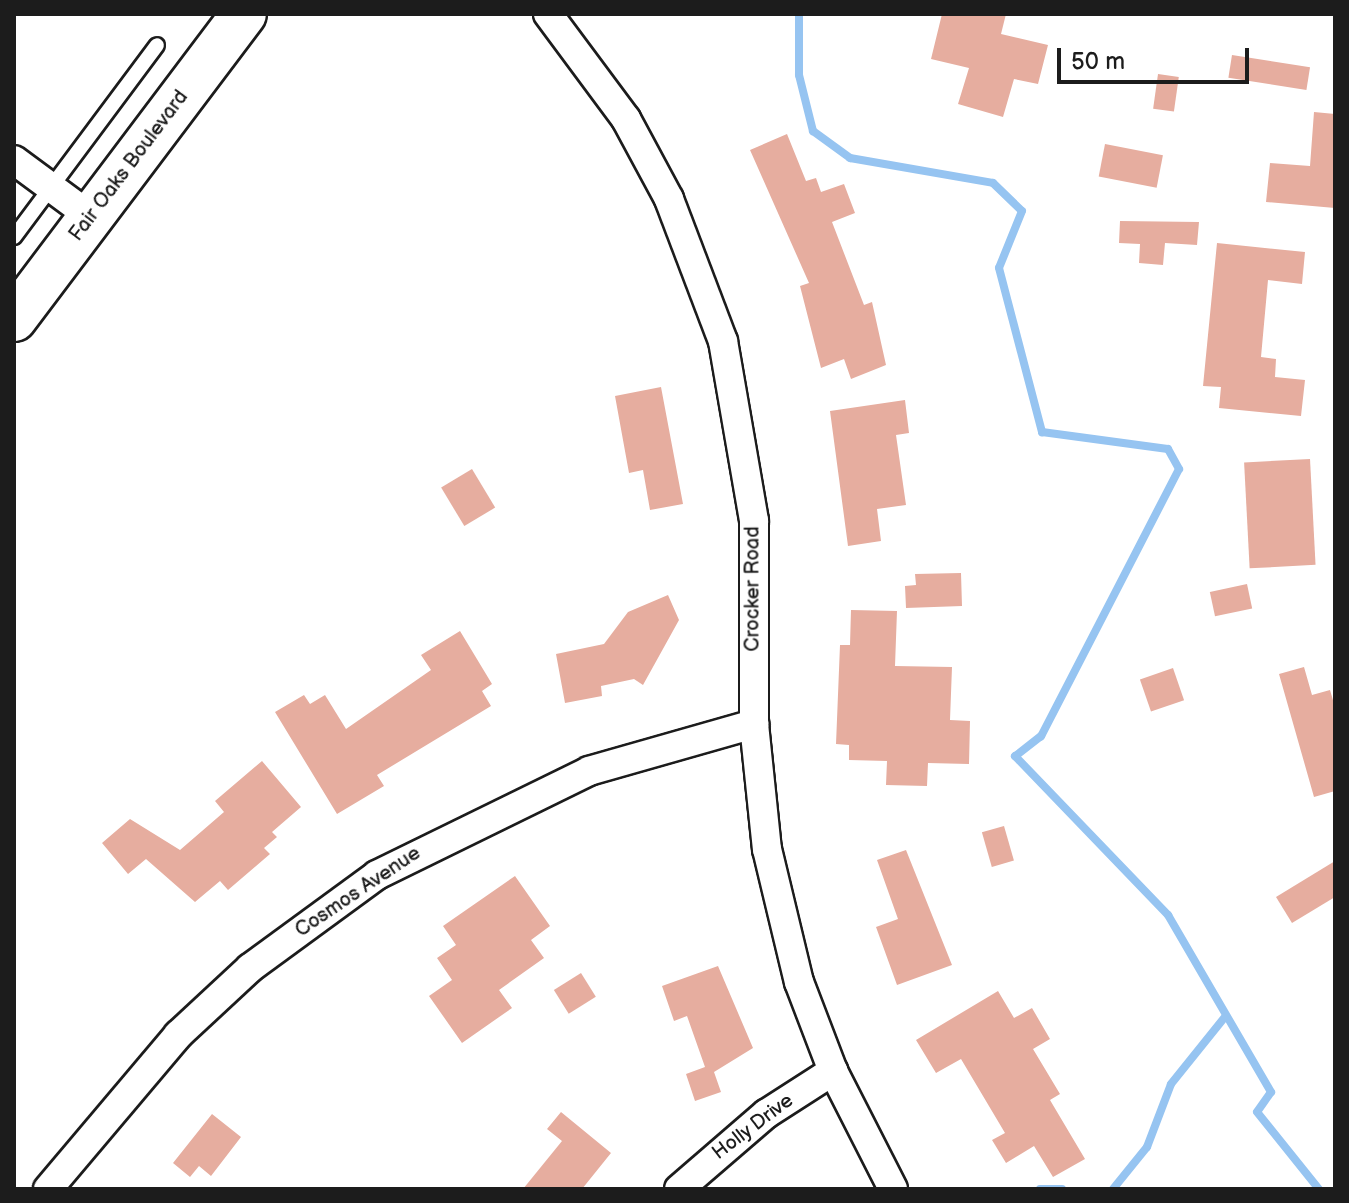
<!DOCTYPE html>
<html>
<head>
<meta charset="utf-8">
<style>
	body { margin:0 }
	#map { position:relative; width:1349px; height:1203px; overflow:hidden; background:#fff; font-family:"Balsamiq Sans",sans-serif }
	div>[style] { position:absolute }
	.stream>* { height:8px; margin:-4px; padding:0 4px; transform-origin:4px; border-radius:4px; background:#96c4f1 }
	.building>* { inset:0; background:#e6ad9f; transform-origin:0 0 }
	.roads { filter:drop-shadow(2px 0 #1c1c1c) drop-shadow(-2px 0 #1c1c1c) drop-shadow(0 2px #1c1c1c) drop-shadow(0 -2px #1c1c1c) }
	.service>* { height:14px; margin:-7px; padding:0 7px; transform-origin:7px; border-radius:7px; background:#fff }
	.minor>* { height:28px; margin:-14px; padding:0 14px; transform-origin:14px; border-radius:14px; background:#fff }
	.primary>* { height:44px; margin:-22px; padding:0 22px; transform-origin:22px; border-radius:22px; background:#fff }
	span { translate:-50% -50%; white-space:nowrap; text-align:center; line-height:1.15; -webkit-text-stroke:6px #fff; paint-order:stroke }
	.street-label { font-size:20px; color:#1c1c1c }
	.frame { position:absolute; inset:0; border:16px solid #1c1c1c; pointer-events:none }
	.scale { position:absolute; left:1057px; top:48px; width:192px; height:36px; box-sizing:border-box; border:4px solid #1c1c1c; border-top:0; padding-left:10px; font-size:24px; line-height:28px; white-space:nowrap; color:#1c1c1c; -webkit-text-stroke:6px #fff; paint-order:stroke }
</style>
</head>
<body>
<div id="map">
	<div class="stream">
		<i style="left:799px;top:14px;width:61px;rotate:90deg"></i>
		<i style="left:799px;top:75px;width:58px;rotate:76deg"></i>
		<i style="left:813px;top:131px;width:46px;rotate:36.1deg"></i>
		<i style="left:850px;top:158px;width:145px;rotate:9.9deg"></i>
		<i style="left:993px;top:183px;width:40px;rotate:44deg"></i>
		<i style="left:1022px;top:211px;width:61px;rotate:112deg"></i>
		<i style="left:999px;top:268px;width:170px;rotate:75.3deg"></i>
		<i style="left:1042px;top:432px;width:127px;rotate:7.7deg"></i>
		<i style="left:1168px;top:449px;width:23px;rotate:61deg"></i>
		<i style="left:1179px;top:469px;width:301px;rotate:117.3deg"></i>
		<i style="left:1041px;top:736px;width:33px;rotate:142deg"></i>
		<i style="left:1015px;top:756px;width:221px;rotate:46.1deg"></i>
		<i style="left:1168px;top:915px;width:205px;rotate:59.8deg"></i>
		<i style="left:1271px;top:1092px;width:24px;rotate:125deg"></i>
		<i style="left:1257px;top:1112px;width:99px;rotate:51.2deg"></i>
		<i style="left:1040px;top:1189px;width:22px"></i>
		<i style="left:1113px;top:1189px;width:54px;rotate:-51deg"></i>
		<i style="left:1147px;top:1147px;width:67px;rotate:-69.1deg"></i>
		<i style="left:1171px;top:1084px;width:85px;rotate:-51.2deg"></i>
	</div>
	<div class="building">
		<i style="clip-path:polygon(942px 14px,1006px 14px,1001px 34px,1048px 45px,1038px 84px,1014px 79px,1003px 117px,958px 104px,969px 68px,931px 59px)"></i>
		<i style="left:1232px;top:55px;width:79px;height:23px;rotate:9deg"></i>
		<i style="left:1158px;top:74px;width:21px;height:35px;rotate:8deg"></i>
		<i style="clip-path:polygon(1314px 112px,1335px 114px,1335px 208px,1266px 202px,1270px 163px,1310px 166px)"></i>
		<i style="clip-path:polygon(787px 134px,806px 181px,816px 178px,821px 192px,844px 184px,855px 213px,832px 222px,864px 305px,872px 302px,886px 365px,851px 379px,844px 359px,821px 368px,800px 286px,809px 283px,750px 150px)"></i>
		<i style="left:1105px;top:144px;width:59px;height:33px;rotate:11deg"></i>
		<i style="clip-path:polygon(1120px 221px,1199px 222px,1197px 245px,1165px 243px,1163px 265px,1139px 263px,1140px 244px,1119px 243px)"></i>
		<i style="clip-path:polygon(1217px 243px,1305px 252px,1302px 284px,1268px 280px,1261px 357px,1276px 359px,1275px 377px,1305px 380px,1301px 416px,1219px 408px,1221px 387px,1203px 386px)"></i>
		<i style="clip-path:polygon(661px 387px,683px 504px,650px 510px,643px 470px,629px 473px,615px 396px)"></i>
		<i style="clip-path:polygon(905px 400px,909px 433px,896px 435px,906px 505px,877px 509px,881px 541px,848px 546px,830px 411px)"></i>
		<i style="left:1310px;top:459px;width:106px;height:66px;rotate:87deg"></i>
		<i style="left:472px;top:469px;width:45px;height:36px;rotate:59deg"></i>
		<i style="clip-path:polygon(961px 573px,962px 606px,906px 608px,905px 586px,916px 585px,915px 574px)"></i>
		<i style="left:1247px;top:584px;width:25px;height:38px;rotate:78deg"></i>
		<i style="clip-path:polygon(668px 595px,679px 620px,643px 685px,634px 679px,601px 686px,602px 696px,565px 703px,556px 654px,604px 644px,628px 612px)"></i>
		<i style="clip-path:polygon(851px 610px,897px 611px,895px 666px,952px 667px,950px 720px,970px 721px,969px 764px,928px 763px,927px 786px,886px 785px,887px 761px,849px 760px,849px 745px,836px 744px,840px 645px,850px 645px)"></i>
		<i style="clip-path:polygon(460px 631px,492px 684px,482px 691px,491px 706px,377px 775px,384px 786px,337px 814px,275px 712px,304px 695px,310px 704px,325px 695px,346px 729px,431px 670px,421px 655px)"></i>
		<i style="clip-path:polygon(1304px 667px,1312px 695px,1330px 690px,1335px 707px,1335px 791px,1314px 797px,1279px 674px)"></i>
		<i style="left:1173px;top:668px;width:34px;height:35px;rotate:71deg"></i>
		<i style="clip-path:polygon(262px 761px,301px 807px,272px 832px,277px 837px,264px 848px,270px 854px,228px 890px,220px 881px,195px 902px,146px 859px,128px 874px,102px 843px,130px 819px,180px 850px,224px 812px,215px 801px)"></i>
		<i style="left:1004px;top:826px;width:36px;height:23px;rotate:74deg"></i>
		<i style="clip-path:polygon(906px 850px,952px 965px,897px 985px,876px 927px,898px 919px,877px 860px)"></i>
		<i style="clip-path:polygon(1335px 861px,1335px 897px,1292px 923px,1276px 897px)"></i>
		<i style="clip-path:polygon(515px 876px,550px 926px,531px 940px,544px 958px,499px 990px,512px 1008px,462px 1043px,429px 996px,452px 980px,437px 958px,456px 945px,443px 926px)"></i>
		<i style="clip-path:polygon(718px 966px,753px 1048px,714px 1072px,721px 1092px,695px 1101px,686px 1074px,705px 1067px,687px 1016px,674px 1021px,662px 986px)"></i>
		<i style="left:581px;top:973px;width:28px;height:32px;rotate:58deg"></i>
		<i style="clip-path:polygon(998px 991px,1014px 1018px,1032px 1008px,1050px 1039px,1033px 1049px,1060px 1094px,1050px 1100px,1085px 1159px,1053px 1177px,1034px 1146px,1006px 1163px,992px 1140px,1005px 1133px,961px 1059px,936px 1073px,916px 1040px)"></i>
		<i style="clip-path:polygon(561px 1112px,611px 1153px,582px 1189px,523px 1189px,562px 1141px,547px 1129px)"></i>
		<i style="clip-path:polygon(212px 1114px,241px 1137px,211px 1176px,199px 1166px,190px 1177px,173px 1163px)"></i>
	</div>
	<div class="roads">
		<div class="service">
			<i style="left:14px;top:237px;width:239px;rotate:-53.3deg"></i>
		</div>
		<div class="minor">
			<i style="left:548px;top:14px;width:131px;rotate:53.4deg"></i>
			<i style="left:626px;top:119px;width:91px;rotate:61.7deg"></i>
			<i style="left:669px;top:199px;width:152px;rotate:69.2deg"></i>
			<i style="left:723px;top:341px;width:183px;rotate:80.2deg"></i>
			<i style="left:754px;top:521px;width:203px;rotate:90deg"></i>
			<i style="left:754px;top:724px;width:126px;rotate:84.1deg"></i>
			<i style="left:767px;top:849px;width:137px;rotate:76.5deg"></i>
			<i style="left:799px;top:982px;width:95px;rotate:69.1deg"></i>
			<i style="left:833px;top:1071px;width:132px;rotate:63deg"></i>
			<i style="left:14px;top:160px;width:96px;rotate:36.5deg"></i>
			<i style="left:48px;top:1189px;width:202px;rotate:-49.8deg"></i>
			<i style="left:178px;top:1035px;width:98px;rotate:-42.9deg"></i>
			<i style="left:250px;top:968px;width:157px;rotate:-36.2deg"></i>
			<i style="left:377px;top:875px;width:236px;rotate:-26.1deg"></i>
			<i style="left:589px;top:771px;width:172px;rotate:-15.9deg"></i>
			<i style="left:679px;top:1189px;width:115px;rotate:-40.8deg"></i>
			<i style="left:766px;top:1114px;width:80px;rotate:-32.7deg"></i>
		</div>
		<div class="primary">
			<i style="left:14px;top:319px;width:382px;rotate:-53deg"></i>
		</div>
	</div>
	<div class="street-label">
		<span style="left:129px;top:166px;rotate:-53deg">Fair Oaks Boulevard</span>
		<span style="left:753px;top:589px;rotate:-90deg">Crocker Road</span>
		<span style="left:358px;top:892px;rotate:-34deg">Cosmos Avenue</span>
		<span style="left:753px;top:1127px;rotate:-37deg">Holly Drive</span>
	</div>
	<div class="frame"></div>
	<div class="scale">50 m</div>
</div>
</body>
</html>
